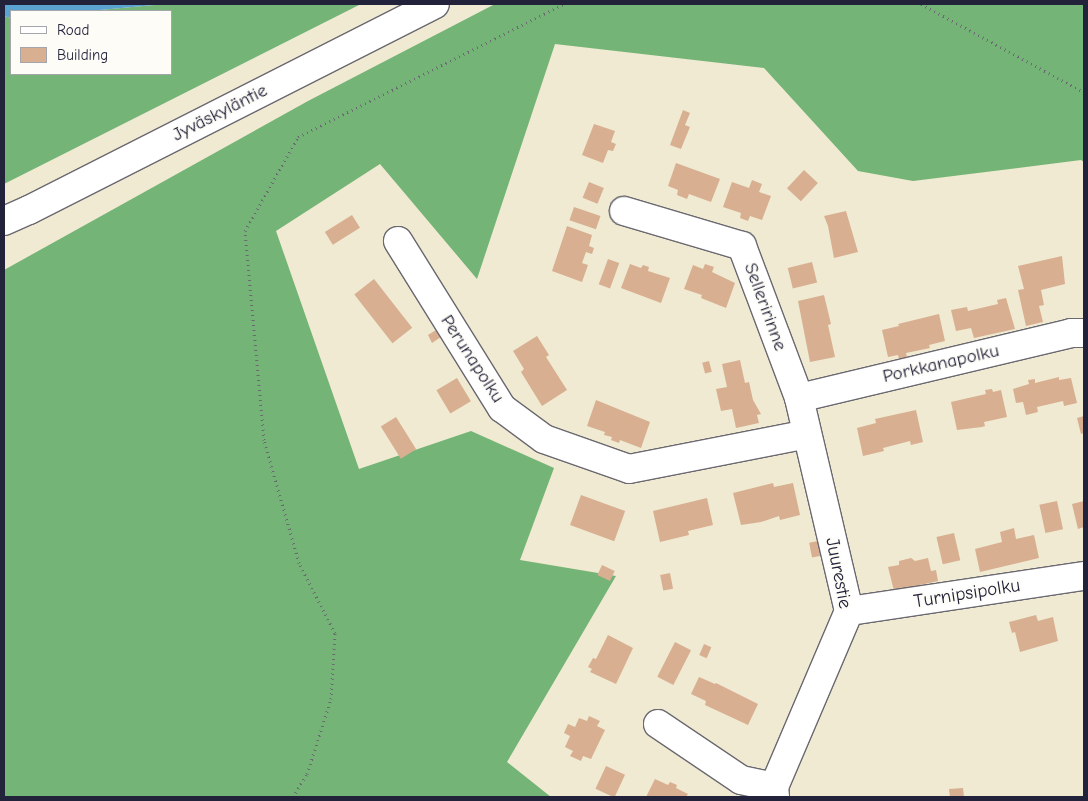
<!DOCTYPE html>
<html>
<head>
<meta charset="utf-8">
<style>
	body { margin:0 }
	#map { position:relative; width:1088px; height:801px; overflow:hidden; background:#efead1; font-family:"Comic Neue",sans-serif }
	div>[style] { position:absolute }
	.forest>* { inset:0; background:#74b476 }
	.water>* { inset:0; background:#5aa3d1 }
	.building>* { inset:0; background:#d8af91; transform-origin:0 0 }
	.path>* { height:3px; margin-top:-1.5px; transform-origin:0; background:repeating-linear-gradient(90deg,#6a6870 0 1px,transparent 0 5px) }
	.roads { filter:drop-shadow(1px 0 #6a6870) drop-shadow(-1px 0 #6a6870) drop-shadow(0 1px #6a6870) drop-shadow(0 -1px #6a6870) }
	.minor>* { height:28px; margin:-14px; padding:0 14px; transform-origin:14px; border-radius:14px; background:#fff }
	.highway>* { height:28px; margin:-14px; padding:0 14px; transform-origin:14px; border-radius:14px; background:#fff }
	span { translate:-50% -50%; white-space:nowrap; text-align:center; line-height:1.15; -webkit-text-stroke:4px #fdfcf7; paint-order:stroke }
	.street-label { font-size:19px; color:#22223b }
	.frame { position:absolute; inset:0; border:5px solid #22223b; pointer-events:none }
	.legend { position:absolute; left:10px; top:10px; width:162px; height:65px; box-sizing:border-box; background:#fdfcf7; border:1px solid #a5a5ac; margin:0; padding:6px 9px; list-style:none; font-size:15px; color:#22223b }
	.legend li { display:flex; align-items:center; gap:10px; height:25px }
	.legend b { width:25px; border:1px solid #a5a5ac }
</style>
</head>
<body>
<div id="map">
	<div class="forest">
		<i style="clip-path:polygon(165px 4px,361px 4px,4px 184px,4px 16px,11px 18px,11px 74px,171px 74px,171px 11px,89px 11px)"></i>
		<i style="clip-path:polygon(495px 4px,1084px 4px,1084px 162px,1081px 160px,913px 181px,858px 171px,764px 68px,555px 44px,477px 279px,380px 164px,276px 231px,359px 469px,471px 431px,554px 468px,520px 560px,616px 576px,507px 762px,551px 797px,4px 797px,4px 270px,308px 101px)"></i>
	</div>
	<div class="water">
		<i style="clip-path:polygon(4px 4px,165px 4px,89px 11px,11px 11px,11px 18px,4px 16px)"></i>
	</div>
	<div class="building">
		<i style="clip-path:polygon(683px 110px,690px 113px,685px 125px,690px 127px,681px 149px,670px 145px)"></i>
		<i style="clip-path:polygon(594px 124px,615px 131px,611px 142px,616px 144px,613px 151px,608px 150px,603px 163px,582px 155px)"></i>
		<i style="clip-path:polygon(676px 163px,720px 179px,711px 202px,689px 194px,687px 199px,677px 195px,678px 190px,668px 186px)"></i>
		<i style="left:804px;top:170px;width:19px;height:25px;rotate:43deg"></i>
		<i style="clip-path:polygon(752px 180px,762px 184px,759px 192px,771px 196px,762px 220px,750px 216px,748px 221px,740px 218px,741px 213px,723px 207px,732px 182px,749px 188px)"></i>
		<i style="left:589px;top:182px;width:16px;height:17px;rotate:22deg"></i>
		<i style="left:574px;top:207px;width:28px;height:14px;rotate:19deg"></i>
		<i style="clip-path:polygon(846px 211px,858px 252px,834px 258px,828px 226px,824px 216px)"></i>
		<i style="left:352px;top:215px;width:15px;height:32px;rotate:58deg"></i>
		<i style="clip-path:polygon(567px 226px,592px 235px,589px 246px,594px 248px,592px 254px,586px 252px,582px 263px,588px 265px,582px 282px,552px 271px)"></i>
		<i style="clip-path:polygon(1062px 256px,1065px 284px,1041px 290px,1044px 305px,1039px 306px,1043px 322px,1026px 326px,1018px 290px,1024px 289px,1018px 266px)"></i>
		<i style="left:608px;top:259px;width:12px;height:27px;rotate:20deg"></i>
		<i style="left:812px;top:262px;width:21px;height:25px;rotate:76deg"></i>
		<i style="clip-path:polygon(630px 264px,641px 268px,643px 265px,649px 267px,648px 271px,670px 278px,661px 303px,621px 288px)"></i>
		<i style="clip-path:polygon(705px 264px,714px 267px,712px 272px,735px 283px,726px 308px,701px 298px,702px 295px,684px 289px,693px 265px,703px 269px)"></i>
		<i style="left:374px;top:279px;width:62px;height:25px;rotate:52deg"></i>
		<i style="clip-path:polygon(824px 295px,831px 324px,828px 325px,835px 357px,810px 362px,798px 301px)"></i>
		<i style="clip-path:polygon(1006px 298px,1015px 329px,974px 338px,971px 328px,956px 331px,951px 310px,967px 307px,968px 311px,998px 304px,997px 300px)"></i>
		<i style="clip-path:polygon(939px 314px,945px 341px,929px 345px,930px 348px,906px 353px,907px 357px,899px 359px,898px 355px,888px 357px,882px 330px,899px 326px,898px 324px)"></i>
		<i style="clip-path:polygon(436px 330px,441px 337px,432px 343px,428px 335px)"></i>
		<i style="clip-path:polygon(537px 336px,549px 355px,546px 357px,567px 390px,542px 406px,521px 372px,524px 369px,513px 351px)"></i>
		<i style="clip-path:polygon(740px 360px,745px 383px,749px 382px,753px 400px,761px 414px,757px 415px,759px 423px,736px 428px,732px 409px,721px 411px,716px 389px,727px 387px,722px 364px)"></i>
		<i style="left:709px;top:361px;width:11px;height:7px;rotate:75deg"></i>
		<i style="clip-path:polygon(1059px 377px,1059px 380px,1071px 378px,1077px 403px,1064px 406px,1063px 401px,1037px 407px,1038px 412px,1026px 415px,1023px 402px,1016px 403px,1013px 389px,1029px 384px,1028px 380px,1035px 379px,1035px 383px)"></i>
		<i style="left:457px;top:378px;width:27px;height:24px;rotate:59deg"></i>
		<i style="clip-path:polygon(992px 389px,993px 392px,1001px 390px,1007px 417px,984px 422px,985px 426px,982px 427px,957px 430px,951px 402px,986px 394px,985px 390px)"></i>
		<i style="clip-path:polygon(596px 400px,650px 422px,641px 448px,620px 440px,619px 443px,611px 440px,612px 437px,604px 435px,605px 432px,587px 426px)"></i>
		<i style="clip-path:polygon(916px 410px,923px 442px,911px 445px,910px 441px,883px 448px,884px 451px,863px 456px,857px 428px,876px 423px,875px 419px)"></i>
		<i style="clip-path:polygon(1084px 416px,1084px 433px,1081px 434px,1077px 418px)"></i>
		<i style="left:396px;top:417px;width:38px;height:18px;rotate:58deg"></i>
		<i style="clip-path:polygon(773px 483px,774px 487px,793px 483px,800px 515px,780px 520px,779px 516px,761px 522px,741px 525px,733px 493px)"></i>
		<i style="left:581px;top:495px;width:47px;height:32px;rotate:20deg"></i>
		<i style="clip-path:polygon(707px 498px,713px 525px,688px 531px,689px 535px,660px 542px,653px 511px)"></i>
		<i style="left:1057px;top:501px;width:29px;height:18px;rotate:78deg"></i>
		<i style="clip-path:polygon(1084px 501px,1084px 527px,1078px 529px,1072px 504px)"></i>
		<i style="clip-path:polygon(1014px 528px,1016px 539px,1034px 535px,1039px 558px,980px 572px,975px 549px,1002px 542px,1000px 532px)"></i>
		<i style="left:954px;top:533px;width:28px;height:18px;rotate:77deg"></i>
		<i style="left:818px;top:541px;width:15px;height:9px;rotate:79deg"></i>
		<i style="clip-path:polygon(911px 558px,915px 561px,928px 558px,931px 571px,936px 570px,938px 581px,911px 587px,913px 593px,894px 591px,888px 567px,899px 565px,899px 561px)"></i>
		<i style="left:602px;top:565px;width:14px;height:11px;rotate:25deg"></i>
		<i style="left:670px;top:573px;width:16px;height:10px;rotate:79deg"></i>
		<i style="clip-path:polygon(1036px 615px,1038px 621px,1053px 617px,1058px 641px,1020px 652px,1015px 632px,1012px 633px,1009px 622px)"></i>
		<i style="clip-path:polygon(608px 635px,633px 648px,616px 684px,590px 672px,592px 669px,588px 667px,593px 658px,596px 659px)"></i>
		<i style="left:675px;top:642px;width:18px;height:39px;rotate:27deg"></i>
		<i style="left:704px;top:644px;width:8px;height:12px;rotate:23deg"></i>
		<i style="clip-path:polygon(699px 677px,715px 684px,716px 683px,758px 704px,748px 725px,705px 705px,706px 701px,691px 694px)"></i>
		<i style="clip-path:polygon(589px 716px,600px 721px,597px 726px,605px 730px,591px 759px,583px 756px,581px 761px,570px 756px,573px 751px,565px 747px,570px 736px,564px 733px,568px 724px,575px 727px,579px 718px,587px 721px)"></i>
		<i style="left:606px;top:766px;width:21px;height:25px;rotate:25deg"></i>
		<i style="clip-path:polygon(655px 779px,668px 785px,670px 782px,677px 785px,676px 788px,688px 794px,686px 797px,646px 797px)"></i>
		<i style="clip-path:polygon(963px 788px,964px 797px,950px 797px,949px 789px)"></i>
	</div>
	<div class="path">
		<i style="left:921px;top:4px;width:185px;rotate:28.4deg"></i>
		<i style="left:293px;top:797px;width:27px;rotate:-59deg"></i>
		<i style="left:307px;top:774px;width:79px;rotate:-72.3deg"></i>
		<i style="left:331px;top:699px;width:66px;rotate:-86.5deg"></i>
		<i style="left:335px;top:633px;width:79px;rotate:-117.2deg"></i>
		<i style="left:299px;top:563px;width:128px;rotate:-105.9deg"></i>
		<i style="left:264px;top:440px;width:210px;rotate:-95.2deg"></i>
		<i style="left:245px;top:231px;width:108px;rotate:-60.6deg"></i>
		<i style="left:298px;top:137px;width:297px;rotate:-26.6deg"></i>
	</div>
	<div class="roads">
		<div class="minor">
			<i style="left:624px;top:211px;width:123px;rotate:16.5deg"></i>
			<i style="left:742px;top:246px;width:162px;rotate:69.4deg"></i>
			<i style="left:799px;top:398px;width:219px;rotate:76.8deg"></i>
			<i style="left:849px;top:611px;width:191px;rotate:113.1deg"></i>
			<i style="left:774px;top:787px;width:10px;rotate:84deg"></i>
			<i style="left:398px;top:241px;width:197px;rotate:58.1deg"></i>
			<i style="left:502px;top:408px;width:52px;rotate:36.4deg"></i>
			<i style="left:544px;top:439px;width:90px;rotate:19.4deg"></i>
			<i style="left:629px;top:469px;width:181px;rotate:-11.1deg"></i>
			<i style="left:799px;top:398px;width:280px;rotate:-13.4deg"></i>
			<i style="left:1071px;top:333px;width:13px"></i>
			<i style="left:849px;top:611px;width:238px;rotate:-8.5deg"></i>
			<i style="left:658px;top:724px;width:100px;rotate:34deg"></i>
			<i style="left:741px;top:780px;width:34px;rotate:12deg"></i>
		</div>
		<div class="highway">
			<i style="left:4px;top:221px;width:27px;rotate:-24deg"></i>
			<i style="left:29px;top:210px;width:455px;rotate:-26.9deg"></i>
		</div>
	</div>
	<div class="street-label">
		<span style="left:220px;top:113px;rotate:-27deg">Jyväskyläntie</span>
		<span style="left:765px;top:307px;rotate:70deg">Selleririnne</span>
		<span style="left:472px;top:359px;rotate:57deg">Perunapolku</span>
		<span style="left:941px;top:364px;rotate:-13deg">Porkkanapolku</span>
		<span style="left:838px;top:573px;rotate:79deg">Juurestie</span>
		<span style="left:967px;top:594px;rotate:-9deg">Turnipsipolku</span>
	</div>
	<div class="frame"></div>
	<ul class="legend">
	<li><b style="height:6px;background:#fff"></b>Road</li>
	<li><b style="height:14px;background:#d8af91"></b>Building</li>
	</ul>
</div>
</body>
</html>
